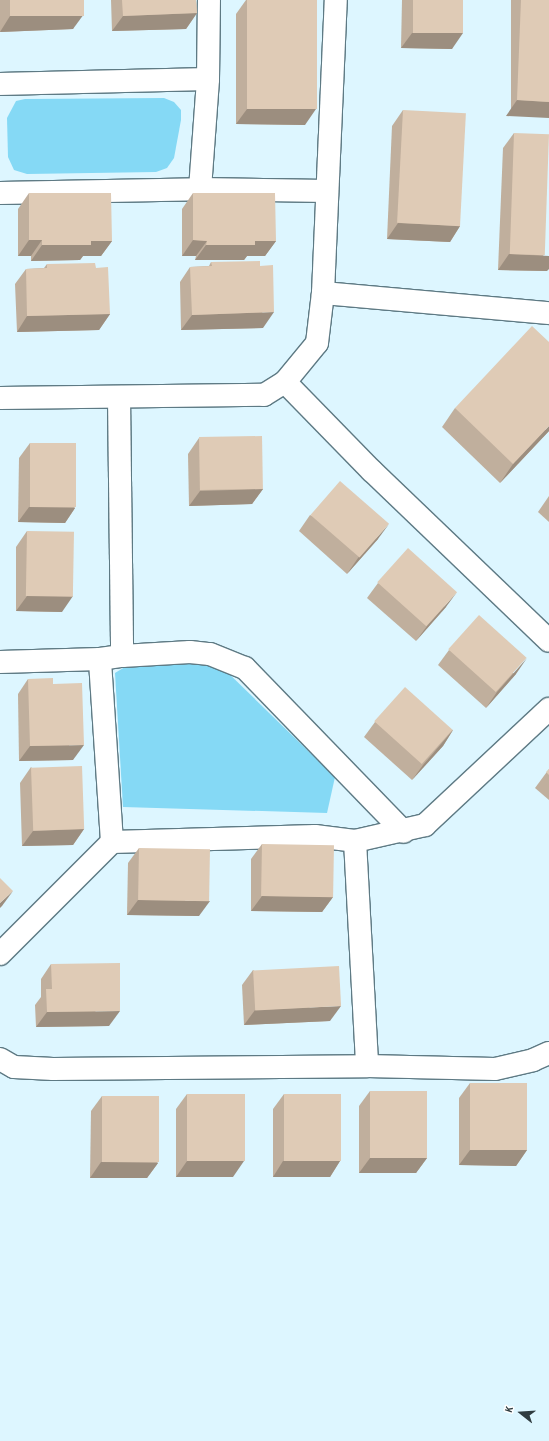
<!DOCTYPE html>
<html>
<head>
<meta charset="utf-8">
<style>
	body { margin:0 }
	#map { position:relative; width:549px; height:1441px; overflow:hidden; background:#ddf6ff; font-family:"Sofia Sans Condensed",sans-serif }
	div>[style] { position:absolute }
	.green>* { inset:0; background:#85d9f5 }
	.roads { filter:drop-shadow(1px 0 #5e7a84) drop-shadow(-1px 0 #5e7a84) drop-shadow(0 1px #5e7a84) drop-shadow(0 -1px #5e7a84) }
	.minor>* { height:22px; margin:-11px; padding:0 11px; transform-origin:11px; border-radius:11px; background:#fff }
	.wall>* { inset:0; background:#c0af9d; transform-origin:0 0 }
	.shaded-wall>* { inset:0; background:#9c8e7f }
	.building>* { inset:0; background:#dfcbb6; transform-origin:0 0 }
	span { translate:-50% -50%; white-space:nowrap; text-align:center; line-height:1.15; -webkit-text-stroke:3px #fefefe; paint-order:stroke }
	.north { position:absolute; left:501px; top:1393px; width:40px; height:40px; -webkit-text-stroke:3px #fefefe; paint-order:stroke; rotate:287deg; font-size:11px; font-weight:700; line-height:16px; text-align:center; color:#2f3c40 }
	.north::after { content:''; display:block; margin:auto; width:14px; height:18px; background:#2f3c40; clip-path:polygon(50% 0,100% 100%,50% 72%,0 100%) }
</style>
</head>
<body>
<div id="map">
	<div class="green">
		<i style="clip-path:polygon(164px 98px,174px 102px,181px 110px,181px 120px,174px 158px,167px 168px,156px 172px,27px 174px,14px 170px,8px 157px,7px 118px,16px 101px,25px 99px)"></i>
		<i style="clip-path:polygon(198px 661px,221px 666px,335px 777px,327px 813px,123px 807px,115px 673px,133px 662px)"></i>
	</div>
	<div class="roads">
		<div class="minor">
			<i style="left:0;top:84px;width:208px;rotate:-1.4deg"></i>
			<i style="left:200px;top:189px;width:110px;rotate:-85.8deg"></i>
			<i style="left:208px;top:79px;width:79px;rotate:-89.3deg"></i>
			<i style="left:0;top:193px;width:200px;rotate:-1.1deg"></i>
			<i style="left:200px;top:189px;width:127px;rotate:0.9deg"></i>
			<i style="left:323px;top:293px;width:227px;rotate:5.1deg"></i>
			<i style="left:285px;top:382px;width:124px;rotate:45.7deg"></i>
			<i style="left:372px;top:471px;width:245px;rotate:43.8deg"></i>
			<i style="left:119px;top:397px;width:259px;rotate:89.3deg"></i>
			<i style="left:122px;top:656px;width:68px;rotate:-3.4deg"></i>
			<i style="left:190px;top:652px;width:20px;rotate:6deg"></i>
			<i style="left:210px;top:654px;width:38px;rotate:22deg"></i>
			<i style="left:245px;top:668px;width:228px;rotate:45.9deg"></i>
			<i style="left:0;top:398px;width:264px;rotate:-0.7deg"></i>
			<i style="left:264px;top:395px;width:25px;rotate:-32deg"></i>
			<i style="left:285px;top:382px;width:50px;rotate:-50.6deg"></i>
			<i style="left:317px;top:343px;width:50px;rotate:-83.2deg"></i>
			<i style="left:323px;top:293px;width:293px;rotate:-87.5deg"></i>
			<i style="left:0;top:662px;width:100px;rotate:-1.7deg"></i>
			<i style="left:355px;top:841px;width:225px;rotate:86.9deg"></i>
			<i style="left:112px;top:842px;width:203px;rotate:-1.7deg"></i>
			<i style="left:315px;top:836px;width:40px;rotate:7.1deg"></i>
			<i style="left:355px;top:841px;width:72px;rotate:-12.9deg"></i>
			<i style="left:425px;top:825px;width:170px;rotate:-43.1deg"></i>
			<i style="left:0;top:954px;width:158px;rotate:-45deg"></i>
			<i style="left:112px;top:842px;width:183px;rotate:-93.8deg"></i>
			<i style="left:100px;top:659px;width:22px;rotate:-8deg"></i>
			<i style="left:0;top:1059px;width:16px;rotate:30deg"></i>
			<i style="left:14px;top:1067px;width:39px;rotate:3deg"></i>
			<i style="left:53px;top:1069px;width:314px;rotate:-0.5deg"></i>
			<i style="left:367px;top:1066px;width:128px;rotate:1.3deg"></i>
			<i style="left:495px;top:1069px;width:39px;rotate:-13deg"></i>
			<i style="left:533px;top:1060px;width:17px;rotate:-24deg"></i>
		</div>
	</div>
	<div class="wall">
		<i style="clip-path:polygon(0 0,84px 0,73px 29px,0 32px)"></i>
		<i style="clip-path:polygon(111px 0,196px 0,197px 13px,186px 29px,112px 31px)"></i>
		<i style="clip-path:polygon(246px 0,317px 0,305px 125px,236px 124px,236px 14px)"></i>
		<i style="clip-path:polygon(402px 0,463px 0,452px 49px,401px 48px)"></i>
		<i style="left:511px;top:0;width:38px;height:116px"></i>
		<i style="clip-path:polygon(403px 110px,460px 226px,450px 242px,387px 239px,392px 126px)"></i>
		<i style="clip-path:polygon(514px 133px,547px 271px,498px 270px,503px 148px)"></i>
		<i style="clip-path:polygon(29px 193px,112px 241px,101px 256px,83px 256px,80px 260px,31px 261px,31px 256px,18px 256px,18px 209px)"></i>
		<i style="clip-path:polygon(193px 193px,276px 241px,265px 256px,247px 256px,244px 260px,195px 260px,196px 256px,182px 256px,182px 209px)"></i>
		<i style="clip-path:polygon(211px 262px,260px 266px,263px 328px,181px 330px,180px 282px,190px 267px,209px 266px)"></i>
		<i style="clip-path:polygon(47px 264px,96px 268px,110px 314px,99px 330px,17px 332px,15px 284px,26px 269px,44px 268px)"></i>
		<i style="clip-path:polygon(455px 408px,549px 431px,500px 483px,442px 427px)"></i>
		<i style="clip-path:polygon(199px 438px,263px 489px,252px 504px,189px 506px,188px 454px)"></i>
		<i style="clip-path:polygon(30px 443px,75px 508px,65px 523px,18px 522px,19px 458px)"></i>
		<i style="clip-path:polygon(549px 496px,549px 522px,538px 512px)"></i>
		<i style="clip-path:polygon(310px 515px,378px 539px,347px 574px,299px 531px)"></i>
		<i style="clip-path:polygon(27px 531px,62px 612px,16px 611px,16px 547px)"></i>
		<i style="clip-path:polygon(378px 583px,446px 607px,416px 641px,367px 598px)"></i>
		<i style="clip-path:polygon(449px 650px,516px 674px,486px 708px,438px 665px)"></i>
		<i style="clip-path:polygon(28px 679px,53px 684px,73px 760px,19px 761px,18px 694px)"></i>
		<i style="clip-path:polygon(375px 722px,453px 730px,443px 746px,412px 780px,364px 737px)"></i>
		<i style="clip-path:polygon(31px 767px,84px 829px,73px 845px,22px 846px,20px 783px)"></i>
		<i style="clip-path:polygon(549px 769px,549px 800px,535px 788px)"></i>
		<i style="clip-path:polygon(262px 844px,333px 897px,322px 912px,251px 911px,251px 859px)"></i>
		<i style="clip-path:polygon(139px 848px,199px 916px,127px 915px,128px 863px)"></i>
		<i style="clip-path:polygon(51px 964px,109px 1026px,36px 1027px,35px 1005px,41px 997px,41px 979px)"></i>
		<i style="clip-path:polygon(253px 970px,330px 1021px,244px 1025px,242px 985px)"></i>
		<i style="clip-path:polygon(470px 1083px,527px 1150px,516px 1166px,459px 1165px,459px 1098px)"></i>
		<i style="clip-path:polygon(370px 1091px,427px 1158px,416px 1173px,359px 1173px,359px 1106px)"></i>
		<i style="clip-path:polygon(187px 1094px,233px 1177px,176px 1177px,176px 1109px)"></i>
		<i style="clip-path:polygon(284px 1094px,340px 1161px,330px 1177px,273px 1177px,273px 1109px)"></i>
		<i style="clip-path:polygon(102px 1096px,158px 1163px,147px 1178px,90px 1178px,91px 1111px)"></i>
	</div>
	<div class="shaded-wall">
		<i style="clip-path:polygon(197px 13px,186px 29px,112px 31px,123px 16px)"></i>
		<i style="clip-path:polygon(84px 14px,73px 29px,0 32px,10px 16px)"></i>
		<i style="clip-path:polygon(412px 33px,463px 33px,452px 49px,401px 48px)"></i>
		<i style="clip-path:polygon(517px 100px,549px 102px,549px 118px,506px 116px)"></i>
		<i style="clip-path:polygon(247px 109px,316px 109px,305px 125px,236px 124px)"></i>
		<i style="clip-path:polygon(398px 223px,460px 226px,450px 242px,387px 239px)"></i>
		<i style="clip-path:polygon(29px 240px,42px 240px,31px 256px,18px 256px)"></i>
		<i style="clip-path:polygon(193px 240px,207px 241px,196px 256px,182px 256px)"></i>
		<i style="clip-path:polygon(91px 241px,112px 241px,101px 256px,83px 256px,80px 260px,31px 261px,42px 245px)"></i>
		<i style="clip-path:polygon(255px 241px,276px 241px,265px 256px,247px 256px,244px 260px,195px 260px,206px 245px)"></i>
		<i style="clip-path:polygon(509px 254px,549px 256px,549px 269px,547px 271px,498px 270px)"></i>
		<i style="clip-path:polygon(274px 312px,263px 328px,181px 330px,192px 315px)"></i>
		<i style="clip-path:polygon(110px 314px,99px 330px,17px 332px,27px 316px)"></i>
		<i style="clip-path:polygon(549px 426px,549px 431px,500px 483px,513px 464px)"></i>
		<i style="clip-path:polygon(263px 489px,252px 504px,189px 506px,200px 491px)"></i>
		<i style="clip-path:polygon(29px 507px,75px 508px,65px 523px,18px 522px)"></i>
		<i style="clip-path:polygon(389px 524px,378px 539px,347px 574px,358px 558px)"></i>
		<i style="clip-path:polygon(457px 592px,446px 607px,416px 641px,427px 626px)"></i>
		<i style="clip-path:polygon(27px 596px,73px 596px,62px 612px,16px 611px)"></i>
		<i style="clip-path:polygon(527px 658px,516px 674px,486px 708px,497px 692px)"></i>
		<i style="clip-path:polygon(453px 730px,443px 746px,412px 780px,423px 765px)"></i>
		<i style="clip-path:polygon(84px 745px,73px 760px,19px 761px,30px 746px)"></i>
		<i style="clip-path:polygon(84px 829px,73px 845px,22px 846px,33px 831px)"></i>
		<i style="clip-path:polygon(13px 891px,2px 906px,0 908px,0 903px)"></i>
		<i style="clip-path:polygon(262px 896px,333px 897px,322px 912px,251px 911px)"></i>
		<i style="clip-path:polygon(138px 900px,210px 901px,199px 916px,127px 915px)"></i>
		<i style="clip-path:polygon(341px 1006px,330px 1021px,244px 1025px,255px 1010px)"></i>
		<i style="clip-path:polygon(120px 1011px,109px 1026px,36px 1027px,47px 1012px)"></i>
		<i style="clip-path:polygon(470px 1150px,527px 1150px,516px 1166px,459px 1165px)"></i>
		<i style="clip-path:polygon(370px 1158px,427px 1158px,416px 1173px,359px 1173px)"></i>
		<i style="clip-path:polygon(187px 1161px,244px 1161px,233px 1177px,176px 1177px)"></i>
		<i style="clip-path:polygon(283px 1161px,340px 1161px,330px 1177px,273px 1177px)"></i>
		<i style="clip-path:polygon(101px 1162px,158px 1163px,147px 1178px,90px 1178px)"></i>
	</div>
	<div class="building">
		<i style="left:10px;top:0;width:74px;height:16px"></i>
		<i style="clip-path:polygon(122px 0,196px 0,197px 13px,123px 16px)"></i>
		<i style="left:247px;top:0;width:70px;height:109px"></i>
		<i style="left:413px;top:0;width:50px;height:33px"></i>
		<i style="clip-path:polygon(521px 0,549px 0,549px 102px,517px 100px)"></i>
		<i style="left:403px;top:110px;width:63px;height:113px;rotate:3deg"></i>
		<i style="left:514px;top:133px;width:35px;height:121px;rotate:2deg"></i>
		<i style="clip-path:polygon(29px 193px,111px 193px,112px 241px,91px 241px,91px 245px,42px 245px,42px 240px,29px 240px)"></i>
		<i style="clip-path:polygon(193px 193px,275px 193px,276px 241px,255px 241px,255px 245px,206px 245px,207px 241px,193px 240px)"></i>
		<i style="clip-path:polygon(260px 261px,260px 266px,273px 265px,274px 312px,192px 315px,190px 267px,212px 266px,211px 262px)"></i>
		<i style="clip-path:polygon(95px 263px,96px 268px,108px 267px,110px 314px,27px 316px,26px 269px,47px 268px,47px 264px)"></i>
		<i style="clip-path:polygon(532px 326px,549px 342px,549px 426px,513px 464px,455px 408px)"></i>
		<i style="left:262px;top:436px;width:53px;height:63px;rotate:89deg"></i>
		<i style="left:30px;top:443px;width:46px;height:64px"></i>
		<i style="left:340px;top:481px;width:65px;height:45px;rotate:41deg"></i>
		<i style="left:27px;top:531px;width:47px;height:65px;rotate:1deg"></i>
		<i style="left:408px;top:548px;width:66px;height:46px;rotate:42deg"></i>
		<i style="left:479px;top:615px;width:64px;height:46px;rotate:42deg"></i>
		<i style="clip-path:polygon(53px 678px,53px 684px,82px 683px,84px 745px,30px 746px,28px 679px)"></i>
		<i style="left:405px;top:687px;width:64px;height:46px;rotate:42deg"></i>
		<i style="left:82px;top:766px;width:63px;height:51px;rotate:88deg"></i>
		<i style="clip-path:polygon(549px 769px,549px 775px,546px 772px)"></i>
		<i style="left:262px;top:844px;width:72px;height:52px;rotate:1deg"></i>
		<i style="left:139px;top:848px;width:71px;height:52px;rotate:1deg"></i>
		<i style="clip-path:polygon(0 878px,13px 891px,0 903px)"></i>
		<i style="clip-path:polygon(120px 963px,120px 1011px,47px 1012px,46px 989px,52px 989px,51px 964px)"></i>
		<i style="left:339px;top:966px;width:40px;height:86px;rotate:87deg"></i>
		<i style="left:470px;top:1083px;width:57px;height:67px"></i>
		<i style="left:370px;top:1091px;width:57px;height:67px"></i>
		<i style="left:187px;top:1094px;width:58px;height:67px"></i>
		<i style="left:284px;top:1094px;width:57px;height:67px"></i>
		<i style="left:102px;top:1096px;width:57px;height:66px"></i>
	</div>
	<div class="north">K</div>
</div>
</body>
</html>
